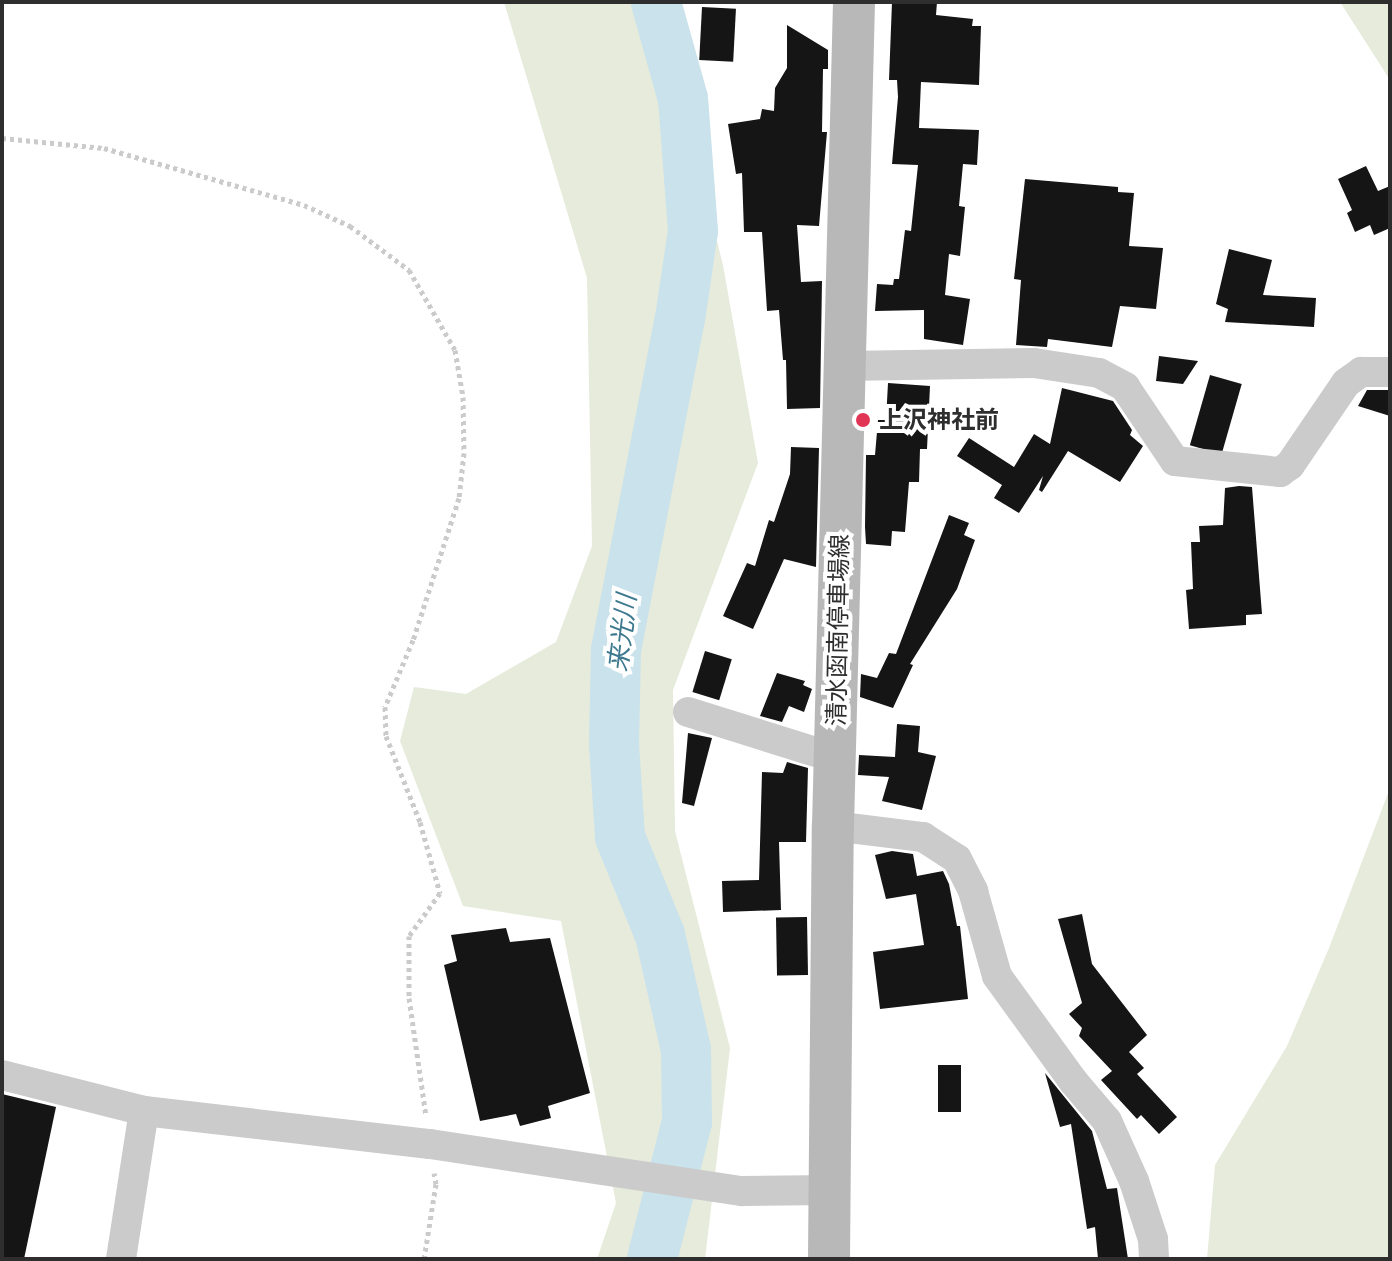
<!DOCTYPE html>
<html>
<head>
<meta charset="utf-8">
<style>
	body { margin:0 }
	#map { position:relative; width:1392px; height:1261px; overflow:hidden; background:#fff; font-family:Mulish,"Noto Sans JP",sans-serif }
	div>[style] { position:absolute }
	.green>* { inset:0; background:#e6ebdc }
	.river>* { height:50px; margin:-25px; padding:0 25px; transform-origin:25px; border-radius:25px; background:#c9e2eb }
	.building>* { inset:0; background:#151515; transform-origin:0 0 }
	.path>* { height:5px; margin-top:-2.5px; transform-origin:0; background:repeating-linear-gradient(90deg,#cbcbcb 0 4px,transparent 0 8px) }
	.street>* { height:30px; margin:-15px; padding:0 15px; transform-origin:15px; border-radius:15px; background:#cbcbcb }
	.secondary>* { height:42px; margin:-21px; padding:0 21px; transform-origin:21px; border-radius:21px; background:#b8b8b8 }
	.dots>* { width:22px; height:22px; translate:-50% -50%; box-sizing:border-box; border:4px solid #fff; border-radius:50% }
	span { translate:-50% -50%; white-space:nowrap; text-align:center; line-height:1.15; -webkit-text-stroke:8px #fff; paint-order:stroke }
	.poi-label { font-size:24px; color:#2e2e2e; font-weight:700 }
	.left { translate:0 -50%; text-align:left }
	.street-label { font-size:24px; color:#2e2e2e }
	.water-label { font-size:26px; color:#3e798f; font-style:italic }
	.frame { position:absolute; inset:0; border:4px solid #2e2e2e; pointer-events:none }
</style>
</head>
<body>
<div id="map">
	<div class="green">
		<i style="clip-path:polygon(504px 2px,657px 2px,723px 265px,758px 463px,673px 690px,675px 831px,730px 1048px,705px 1259px,597px 1259px,616px 1203px,561px 921px,463px 906px,400px 741px,414px 687px,466px 694px,556px 642px,592px 546px,587px 278px)"></i>
		<i style="clip-path:polygon(1340px 2px,1390px 2px,1390px 80px)"></i>
		<i style="clip-path:polygon(1390px 788px,1390px 1259px,1207px 1259px,1215px 1165px,1287px 1046px,1329px 948px)"></i>
	</div>
	<div class="river">
		<i style="left:652px;top:1259px;width:141px;rotate:-75.7deg"></i>
		<i style="left:687px;top:1122px;width:72px;rotate:-90.8deg"></i>
		<i style="left:686px;top:1050px;width:118px;rotate:-102.7deg"></i>
		<i style="left:660px;top:935px;width:106px;rotate:-112.2deg"></i>
		<i style="left:620px;top:837px;width:93px;rotate:-93.7deg"></i>
		<i style="left:614px;top:744px;width:94px;rotate:-88.8deg"></i>
		<i style="left:616px;top:650px;width:337px;rotate:-79.1deg"></i>
		<i style="left:680px;top:319px;width:89px;rotate:-81.6deg"></i>
		<i style="left:693px;top:231px;width:132px;rotate:-94.3deg"></i>
		<i style="left:683px;top:99px;width:101px;rotate:-105.6deg"></i>
	</div>
	<div class="building">
		<i style="clip-path:polygon(892px 2px,937px 2px,936px 15px,973px 19px,972px 26px,981px 26px,979px 85px,921px 82px,919px 128px,979px 130px,977px 165px,963px 164px,959px 206px,965px 207px,960px 256px,949px 254px,945px 295px,970px 299px,963px 345px,924px 339px,924px 310px,875px 311px,877px 284px,893px 285px,894px 279px,899px 279px,905px 230px,911px 231px,918px 165px,892px 164px,898px 97px,897px 80px,889px 80px)"></i>
		<i style="left:702px;top:7px;width:34px;height:53px;rotate:3deg"></i>
		<i style="clip-path:polygon(787px 25px,828px 50px,828px 69px,823px 69px,822px 132px,827px 132px,819px 226px,797px 225px,801px 282px,822px 281px,820px 408px,787px 409px,786px 360px,783px 360px,779px 310px,767px 311px,762px 232px,744px 232px,742px 173px,736px 174px,728px 124px,760px 119px,762px 109px,774px 111px,775px 88px,787px 68px)"></i>
		<i style="clip-path:polygon(1366px 166px,1378px 191px,1390px 186px,1390px 228px,1374px 235px,1370px 225px,1355px 232px,1347px 213px,1352px 210px,1338px 179px)"></i>
		<i style="clip-path:polygon(1025px 179px,1118px 187px,1118px 192px,1134px 193px,1129px 246px,1163px 248px,1156px 309px,1120px 306px,1112px 347px,1048px 339px,1047px 347px,1016px 345px,1021px 280px,1014px 279px)"></i>
		<i style="clip-path:polygon(1229px 249px,1272px 260px,1263px 295px,1316px 298px,1314px 327px,1225px 322px,1228px 309px,1216px 304px)"></i>
		<i style="clip-path:polygon(1159px 356px,1198px 361px,1183px 384px,1156px 381px)"></i>
		<i style="left:1210px;top:375px;width:33px;height:73px;rotate:16deg"></i>
		<i style="clip-path:polygon(888px 383px,930px 386px,927px 449px,920px 449px,919px 482px,909px 482px,905px 532px,892px 531px,891px 546px,866px 544px,865px 527px,866px 455px,875px 455px,878px 420px,886px 420px)"></i>
		<i style="clip-path:polygon(1062px 388px,1113px 401px,1132px 430px,1130px 435px,1143px 446px,1120px 482px,1068px 451px,1042px 492px,1039px 490px,1043px 476px,1019px 513px,994px 498px,1002px 485px,957px 456px,969px 438px,1014px 467px,1034px 434px,1050px 444px)"></i>
		<i style="clip-path:polygon(1367px 390px,1390px 390px,1390px 416px,1358px 406px)"></i>
		<i style="clip-path:polygon(791px 447px,819px 448px,816px 567px,784px 559px,753px 629px,723px 616px,747px 563px,755px 566px,769px 520px,774px 522px,790px 474px)"></i>
		<i style="clip-path:polygon(1239px 486px,1252px 487px,1262px 614px,1246px 615px,1246px 625px,1189px 629px,1186px 590px,1193px 589px,1191px 542px,1200px 542px,1199px 526px,1223px 525px,1225px 488px)"></i>
		<i style="clip-path:polygon(949px 515px,969px 523px,964px 535px,975px 540px,957px 589px,910px 664px,913px 665px,893px 708px,860px 697px,861px 674px,877px 678px,889px 653px,896px 654px)"></i>
		<i style="left:705px;top:651px;width:28px;height:43px;rotate:17deg"></i>
		<i style="clip-path:polygon(777px 673px,805px 681px,803px 685px,812px 689px,804px 712px,789px 706px,782px 722px,760px 716px)"></i>
		<i style="clip-path:polygon(897px 724px,920px 726px,918px 752px,936px 756px,922px 810px,882px 801px,889px 777px,858px 775px,859px 755px,895px 757px)"></i>
		<i style="clip-path:polygon(688px 733px,712px 738px,694px 806px,682px 803px)"></i>
		<i style="clip-path:polygon(787px 762px,808px 768px,806px 842px,779px 842px,781px 910px,723px 912px,722px 881px,759px 880px,762px 772px,783px 773px)"></i>
		<i style="clip-path:polygon(892px 851px,913px 854px,917px 876px,943px 871px,949px 884px,957px 926px,960px 926px,968px 999px,880px 1009px,873px 952px,924px 945px,916px 894px,886px 899px,875px 855px)"></i>
		<i style="clip-path:polygon(1082px 914px,1092px 964px,1147px 1035px,1129px 1052px,1144px 1068px,1137px 1074px,1177px 1117px,1159px 1134px,1141px 1115px,1137px 1119px,1101px 1080px,1112px 1071px,1079px 1036px,1082px 1028px,1069px 1014px,1082px 1003px,1058px 919px)"></i>
		<i style="left:807px;top:917px;width:58px;height:31px;rotate:89deg"></i>
		<i style="clip-path:polygon(506px 928px,510px 942px,550px 938px,590px 1093px,548px 1106px,551px 1118px,520px 1126px,516px 1114px,480px 1121px,444px 965px,457px 961px,451px 935px)"></i>
		<i style="left:938px;top:1065px;width:23px;height:47px"></i>
		<i style="clip-path:polygon(1045px 1073px,1092px 1131px,1107px 1189px,1117px 1188px,1128px 1259px,1098px 1259px,1095px 1227px,1087px 1229px,1071px 1124px,1060px 1127px)"></i>
		<i style="clip-path:polygon(2px 1094px,56px 1107px,24px 1259px,2px 1259px)"></i>
	</div>
	<div class="path">
		<i style="left:2px;top:138px;width:102px;rotate:5.6deg"></i>
		<i style="left:104px;top:148px;width:208px;rotate:15.9deg"></i>
		<i style="left:304px;top:205px;width:51px;rotate:24.5deg"></i>
		<i style="left:350px;top:226px;width:74px;rotate:36.7deg"></i>
		<i style="left:409px;top:270px;width:92px;rotate:60.1deg"></i>
		<i style="left:455px;top:350px;width:48px;rotate:80.3deg"></i>
		<i style="left:463px;top:397px;width:56px;rotate:89deg"></i>
		<i style="left:464px;top:453px;width:45px;rotate:96.3deg"></i>
		<i style="left:459px;top:498px;width:149px;rotate:107.9deg"></i>
		<i style="left:413px;top:640px;width:73px;rotate:112.7deg"></i>
		<i style="left:385px;top:707px;width:29px;rotate:88deg"></i>
		<i style="left:386px;top:736px;width:92px;rotate:68.4deg"></i>
		<i style="left:420px;top:822px;width:74px;rotate:74.3deg"></i>
		<i style="left:440px;top:893px;width:53px;rotate:125.8deg"></i>
		<i style="left:409px;top:936px;width:62px;rotate:90deg"></i>
		<i style="left:409px;top:998px;width:119px;rotate:81.8deg"></i>
		<i style="left:424px;top:1259px;width:76px;rotate:-80.9deg"></i>
		<i style="left:436px;top:1184px;width:11px;rotate:-100deg"></i>
	</div>
	<div class="street">
		<i style="left:845px;top:366px;width:189px;rotate:-0.9deg"></i>
		<i style="left:1034px;top:363px;width:66px;rotate:8.7deg"></i>
		<i style="left:1099px;top:373px;width:30px;rotate:28deg"></i>
		<i style="left:1125px;top:387px;width:89px;rotate:56deg"></i>
		<i style="left:1175px;top:461px;width:106px;rotate:6deg"></i>
		<i style="left:1280px;top:472px;width:12px;rotate:-35deg"></i>
		<i style="left:1290px;top:465px;width:99px;rotate:-55.7deg"></i>
		<i style="left:1346px;top:383px;width:19px;rotate:-36deg"></i>
		<i style="left:1361px;top:372px;width:29px"></i>
		<i style="left:688px;top:712px;width:154px;rotate:17.4deg"></i>
		<i style="left:833px;top:826px;width:91px;rotate:7deg"></i>
		<i style="left:923px;top:837px;width:40px;rotate:32.9deg"></i>
		<i style="left:957px;top:859px;width:36px;rotate:63deg"></i>
		<i style="left:973px;top:891px;width:88px;rotate:74.2deg"></i>
		<i style="left:997px;top:976px;width:130px;rotate:54.1deg"></i>
		<i style="left:1073px;top:1081px;width:52px;rotate:49.6deg"></i>
		<i style="left:1107px;top:1121px;width:66px;rotate:65.8deg"></i>
		<i style="left:1134px;top:1181px;width:61px;rotate:71.9deg"></i>
		<i style="left:1153px;top:1239px;width:20px;rotate:87deg"></i>
		<i style="left:2px;top:1075px;width:146px;rotate:14.2deg"></i>
		<i style="left:144px;top:1111px;width:288px;rotate:6.6deg"></i>
		<i style="left:430px;top:1144px;width:316px;rotate:8.6deg"></i>
		<i style="left:742px;top:1191px;width:89px;rotate:-0.6deg"></i>
		<i style="left:121px;top:1259px;width:150px;rotate:-81.2deg"></i>
	</div>
	<div class="secondary">
		<i style="left:829px;top:1259px;width:433px;rotate:-89.5deg"></i>
		<i style="left:833px;top:826px;width:824px;rotate:-88.54deg"></i>
	</div>
	<div class="dots">
		<i style="left:863px;top:420px;background:#e13556"></i>
	</div>
	<div class="poi-label">
		<span class="left" style="left:879px;top:420px">上沢神社前</span>
	</div>
	<div class="street-label">
		<span style="left:838px;top:630px;rotate:-89deg">清水函南停車場線</span>
	</div>
	<div class="water-label">
		<span style="left:622px;top:633px;rotate:-83deg">来光川</span>
	</div>
	<div class="frame"></div>
</div>
</body>
</html>
